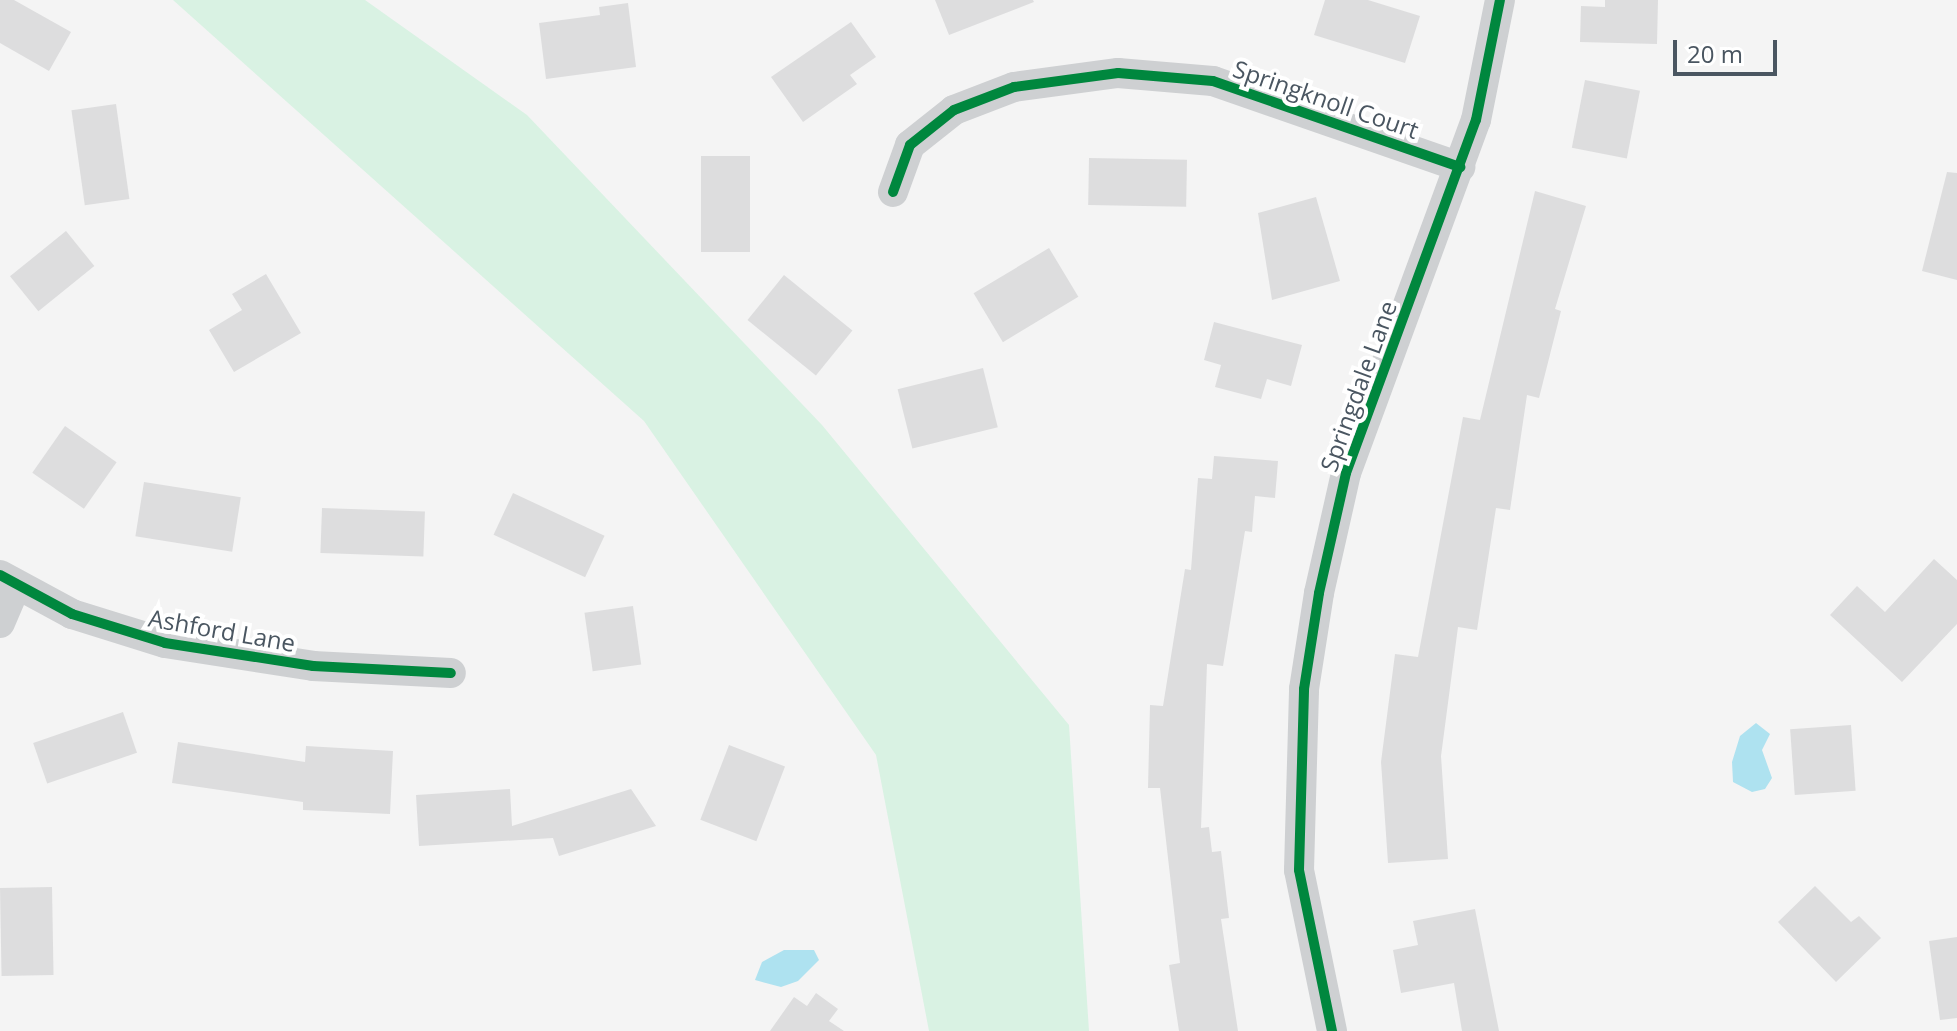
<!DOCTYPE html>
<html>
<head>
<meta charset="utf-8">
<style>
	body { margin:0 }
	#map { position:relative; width:1957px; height:1031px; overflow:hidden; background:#f4f4f4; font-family:"Open Sans",sans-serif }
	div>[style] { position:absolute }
	.green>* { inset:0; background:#d9f2e3 }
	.water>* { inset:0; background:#aee2f0 }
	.building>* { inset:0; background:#ddddde; transform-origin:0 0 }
	.street>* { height:30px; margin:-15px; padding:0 15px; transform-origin:15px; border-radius:15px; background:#ced0d2 }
	.cycleway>* { height:10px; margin:-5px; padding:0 5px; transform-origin:5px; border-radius:5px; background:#00873e }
	span { translate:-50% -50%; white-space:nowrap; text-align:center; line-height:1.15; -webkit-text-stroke:8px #fff; paint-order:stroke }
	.street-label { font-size:24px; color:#4a5661 }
	.scale { position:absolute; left:1673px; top:40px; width:104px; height:36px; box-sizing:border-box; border:4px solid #4a5661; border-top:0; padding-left:10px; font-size:24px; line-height:28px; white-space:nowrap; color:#4a5661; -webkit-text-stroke:6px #fff; paint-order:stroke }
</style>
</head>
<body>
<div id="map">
	<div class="green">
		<i style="clip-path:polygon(173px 0,365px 0,527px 115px,822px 425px,1069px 725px,1089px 1031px,929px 1031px,876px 755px,644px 421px)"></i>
	</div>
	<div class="water">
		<i style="clip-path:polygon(1756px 723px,1770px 734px,1762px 750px,1772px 778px,1765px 789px,1752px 792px,1733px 782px,1732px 762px,1740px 736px)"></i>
		<i style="clip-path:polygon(784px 950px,814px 950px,819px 960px,798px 981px,781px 987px,755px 980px,762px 962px)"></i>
	</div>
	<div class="building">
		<i style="clip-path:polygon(0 0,14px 0,71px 32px,49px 71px,0 43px)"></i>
		<i style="clip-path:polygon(935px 0,1033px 0,1034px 2px,949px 35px)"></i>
		<i style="clip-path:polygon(1325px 0,1368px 0,1420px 16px,1405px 63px,1314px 35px)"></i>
		<i style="clip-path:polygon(1605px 0,1658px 0,1657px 44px,1580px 42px,1581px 6px,1605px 7px)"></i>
		<i style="clip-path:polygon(628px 3px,636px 67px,546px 79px,539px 23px,600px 15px,599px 7px)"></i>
		<i style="clip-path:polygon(851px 22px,876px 57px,850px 75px,857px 84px,803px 122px,771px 77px)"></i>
		<i style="left:1585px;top:80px;width:56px;height:69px;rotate:11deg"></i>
		<i style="left:116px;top:104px;width:96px;height:45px;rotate:82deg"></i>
		<i style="left:701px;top:156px;width:49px;height:96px"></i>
		<i style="left:1089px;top:158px;width:98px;height:47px;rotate:1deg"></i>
		<i style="clip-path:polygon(1947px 172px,1957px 173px,1957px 280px,1922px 271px)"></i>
		<i style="clip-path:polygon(1535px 191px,1586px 206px,1555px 309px,1561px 311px,1539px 398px,1527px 395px,1510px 510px,1496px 508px,1477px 630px,1458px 627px,1441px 756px,1448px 859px,1388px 863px,1381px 762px,1395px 654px,1418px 657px,1463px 417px,1480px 420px)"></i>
		<i style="clip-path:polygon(1316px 197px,1340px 281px,1272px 300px,1258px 213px)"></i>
		<i style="left:66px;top:231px;width:45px;height:72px;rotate:51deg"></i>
		<i style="left:1049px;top:248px;width:57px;height:88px;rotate:59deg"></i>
		<i style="clip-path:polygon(266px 274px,301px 333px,234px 372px,209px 330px,242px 310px,232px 294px)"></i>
		<i style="left:784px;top:275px;width:88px;height:58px;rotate:39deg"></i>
		<i style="clip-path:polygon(1214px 322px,1302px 345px,1291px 386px,1267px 379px,1261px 399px,1215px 387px,1221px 365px,1204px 360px)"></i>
		<i style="left:983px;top:368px;width:61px;height:88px;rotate:76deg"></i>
		<i style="left:65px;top:426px;width:63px;height:57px;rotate:35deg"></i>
		<i style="clip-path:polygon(1214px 456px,1278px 461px,1275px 498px,1255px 496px,1252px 532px,1245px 531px,1223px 666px,1207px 664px,1201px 828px,1209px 827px,1212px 852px,1221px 851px,1229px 918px,1221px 919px,1238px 1031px,1179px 1031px,1169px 965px,1180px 963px,1160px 788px,1148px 788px,1150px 705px,1163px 706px,1185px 569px,1191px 570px,1198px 478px,1212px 479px)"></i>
		<i style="left:144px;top:482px;width:98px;height:55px;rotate:9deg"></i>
		<i style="left:513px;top:493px;width:101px;height:46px;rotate:25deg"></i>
		<i style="left:322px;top:508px;width:103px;height:45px;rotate:2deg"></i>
		<i style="clip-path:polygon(1934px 559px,1957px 580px,1957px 624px,1902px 682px,1830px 615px,1857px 586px,1885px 612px)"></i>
		<i style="left:633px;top:606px;width:59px;height:49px;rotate:82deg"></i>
		<i style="left:123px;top:712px;width:43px;height:95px;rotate:71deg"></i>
		<i style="left:1851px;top:725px;width:66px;height:61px;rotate:86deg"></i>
		<i style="clip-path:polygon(178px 742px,305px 762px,306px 746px,393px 751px,390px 814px,303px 810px,303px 802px,172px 783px)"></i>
		<i style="left:729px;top:745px;width:60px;height:80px;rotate:21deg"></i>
		<i style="clip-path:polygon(510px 789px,512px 826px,631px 789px,656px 826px,559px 856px,553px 838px,419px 846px,416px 795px)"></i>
		<i style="clip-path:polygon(1815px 886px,1851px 922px,1859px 916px,1881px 938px,1836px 982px,1778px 922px)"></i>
		<i style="left:52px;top:887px;width:88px;height:52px;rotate:89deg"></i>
		<i style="clip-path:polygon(1475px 909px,1499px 1031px,1462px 1031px,1454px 983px,1401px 993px,1393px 950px,1418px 945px,1413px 921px)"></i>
		<i style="clip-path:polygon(1957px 937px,1957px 1018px,1940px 1020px,1929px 941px)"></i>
		<i style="clip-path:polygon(816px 993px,838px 1009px,829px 1021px,844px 1031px,770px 1031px,794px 997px,807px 1006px)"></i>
	</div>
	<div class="street">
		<i style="left:893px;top:192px;width:50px;rotate:-70.1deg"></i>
		<i style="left:910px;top:145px;width:56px;rotate:-38.5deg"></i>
		<i style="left:954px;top:110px;width:64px;rotate:-21deg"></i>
		<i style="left:1014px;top:87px;width:105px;rotate:-7.7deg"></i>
		<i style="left:1118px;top:73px;width:95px;rotate:4.8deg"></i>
		<i style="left:1213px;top:81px;width:262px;rotate:19.2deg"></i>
		<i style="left:0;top:575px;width:82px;rotate:28.4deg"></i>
		<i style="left:72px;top:614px;width:97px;rotate:17.3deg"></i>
		<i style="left:165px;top:643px;width:150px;rotate:8.8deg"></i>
		<i style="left:313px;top:666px;width:138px;rotate:2.9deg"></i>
		<i style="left:0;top:623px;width:38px;rotate:-67deg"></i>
		<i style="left:1332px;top:1031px;width:164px;rotate:-101.6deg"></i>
		<i style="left:1299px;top:870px;width:181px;rotate:-88.4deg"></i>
		<i style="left:1304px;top:689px;width:97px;rotate:-81.1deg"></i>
		<i style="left:1319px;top:593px;width:123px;rotate:-77.3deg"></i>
		<i style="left:1346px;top:473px;width:376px;rotate:-69.8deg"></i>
		<i style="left:1476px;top:120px;width:122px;rotate:-78.7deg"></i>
	</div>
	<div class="cycleway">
		<i style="left:893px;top:192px;width:50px;rotate:-70.1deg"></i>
		<i style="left:910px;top:145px;width:56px;rotate:-38.5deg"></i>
		<i style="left:954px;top:110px;width:64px;rotate:-21deg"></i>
		<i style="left:1014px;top:87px;width:105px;rotate:-7.7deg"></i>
		<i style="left:1118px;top:73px;width:95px;rotate:4.8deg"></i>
		<i style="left:1213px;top:81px;width:262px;rotate:19.2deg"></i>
		<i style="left:0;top:575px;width:82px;rotate:28.4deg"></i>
		<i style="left:72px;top:614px;width:97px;rotate:17.3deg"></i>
		<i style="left:165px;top:643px;width:150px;rotate:8.8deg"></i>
		<i style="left:313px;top:666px;width:138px;rotate:2.9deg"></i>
		<i style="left:1332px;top:1031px;width:164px;rotate:-101.6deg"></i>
		<i style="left:1299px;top:870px;width:181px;rotate:-88.4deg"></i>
		<i style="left:1304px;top:689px;width:97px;rotate:-81.1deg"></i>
		<i style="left:1319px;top:593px;width:123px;rotate:-77.3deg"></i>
		<i style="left:1346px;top:473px;width:376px;rotate:-69.8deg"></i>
		<i style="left:1476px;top:120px;width:122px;rotate:-78.7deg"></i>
	</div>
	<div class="street-label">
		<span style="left:1326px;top:99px;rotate:19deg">Springknoll Court</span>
		<span style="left:1358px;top:386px;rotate:-70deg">Springdale Lane</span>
		<span style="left:222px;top:630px;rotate:10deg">Ashford Lane</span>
	</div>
	<div class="scale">20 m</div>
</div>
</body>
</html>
